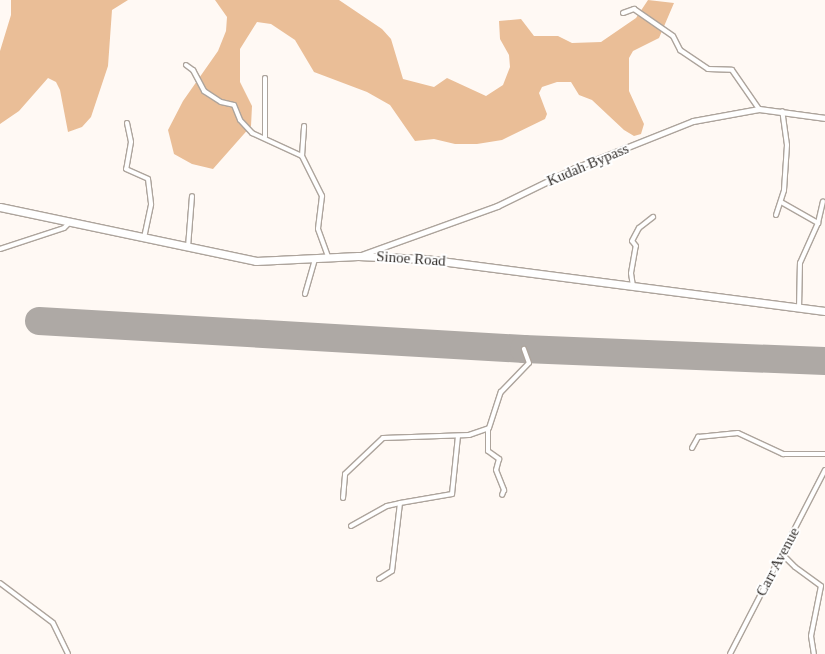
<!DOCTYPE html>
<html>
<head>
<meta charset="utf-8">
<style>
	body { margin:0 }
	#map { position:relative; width:825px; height:654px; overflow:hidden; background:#fff9f4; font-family:"Times New Roman",serif }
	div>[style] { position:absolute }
	.green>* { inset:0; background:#eabe97 }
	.runway>* { height:28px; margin:-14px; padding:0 14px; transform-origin:14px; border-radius:14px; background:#aea9a5 }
	.roads { filter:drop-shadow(1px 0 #ada49c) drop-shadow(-1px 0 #ada49c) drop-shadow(0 1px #ada49c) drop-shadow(0 -1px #ada49c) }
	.street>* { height:4px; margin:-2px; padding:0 2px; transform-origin:2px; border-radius:2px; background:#fff }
	.secondary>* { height:5px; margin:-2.5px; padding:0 2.5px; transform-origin:2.5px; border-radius:2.5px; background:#fff }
	.highway>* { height:7px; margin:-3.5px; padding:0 3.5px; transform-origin:3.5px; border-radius:3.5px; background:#fff }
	span { translate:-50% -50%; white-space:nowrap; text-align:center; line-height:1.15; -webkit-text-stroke:4px #fff; paint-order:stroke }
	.street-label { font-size:15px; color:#332f2c }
</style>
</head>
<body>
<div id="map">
	<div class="green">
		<i style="clip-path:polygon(11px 0,128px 0,112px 10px,108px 66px,91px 117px,82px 127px,68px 132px,60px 90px,56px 82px,48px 78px,19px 111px,0 124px,0 51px,11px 15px)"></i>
		<i style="clip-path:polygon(215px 0,339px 0,382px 29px,391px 39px,403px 79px,434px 87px,447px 78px,486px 96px,503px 85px,510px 67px,509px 55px,500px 39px,499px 21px,521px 19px,534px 36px,558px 36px,572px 43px,601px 42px,636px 18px,648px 0,674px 3px,659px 38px,633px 51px,629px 58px,629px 91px,644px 124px,641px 134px,634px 136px,624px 130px,592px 100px,579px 95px,571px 82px,557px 82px,542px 87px,539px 93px,547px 114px,545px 119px,502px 140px,477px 144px,455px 144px,434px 139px,415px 141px,390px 105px,367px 92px,314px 72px,295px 40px,271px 24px,257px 22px,240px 49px,240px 82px,252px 106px,251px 126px,213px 169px,192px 164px,174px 154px,168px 130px,183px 101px,218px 51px,226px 31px,227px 17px)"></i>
	</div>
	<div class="runway">
		<i style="left:39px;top:321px;width:486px;rotate:3.3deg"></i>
		<i style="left:524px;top:349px;width:301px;rotate:2.3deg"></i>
	</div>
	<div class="roads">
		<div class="street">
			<i style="left:623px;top:13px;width:12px;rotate:-20deg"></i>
			<i style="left:634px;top:9px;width:47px;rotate:34.7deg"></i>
			<i style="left:673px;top:36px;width:16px;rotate:63deg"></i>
			<i style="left:680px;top:50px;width:34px;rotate:34deg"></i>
			<i style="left:708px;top:69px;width:24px;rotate:2deg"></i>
			<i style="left:732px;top:70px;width:47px;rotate:55.3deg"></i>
			<i style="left:186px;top:65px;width:9px;rotate:36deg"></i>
			<i style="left:193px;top:70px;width:24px;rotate:62deg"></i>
			<i style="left:204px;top:91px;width:20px;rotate:33deg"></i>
			<i style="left:221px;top:102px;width:13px;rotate:13deg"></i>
			<i style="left:234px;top:105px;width:16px;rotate:68deg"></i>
			<i style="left:240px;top:120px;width:18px;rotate:47deg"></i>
			<i style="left:252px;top:133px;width:55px;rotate:24.7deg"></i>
			<i style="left:302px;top:156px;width:45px;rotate:63.4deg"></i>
			<i style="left:322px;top:196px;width:33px;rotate:97deg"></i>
			<i style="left:318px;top:229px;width:30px;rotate:70deg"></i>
			<i style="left:127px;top:123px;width:19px;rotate:78deg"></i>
			<i style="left:131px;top:142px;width:27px;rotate:100deg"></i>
			<i style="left:126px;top:169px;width:24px;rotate:24deg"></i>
			<i style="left:148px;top:179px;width:26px;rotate:83deg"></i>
			<i style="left:151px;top:205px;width:33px;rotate:102deg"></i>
			<i style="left:265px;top:137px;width:59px;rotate:-90deg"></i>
			<i style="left:302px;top:156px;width:30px;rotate:-86deg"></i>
			<i style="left:781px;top:202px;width:43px;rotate:29.6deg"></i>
			<i style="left:776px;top:215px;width:26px;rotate:-72deg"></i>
			<i style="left:784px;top:190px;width:45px;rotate:-86.2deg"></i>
			<i style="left:787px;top:145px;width:34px;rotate:-98deg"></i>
			<i style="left:188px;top:247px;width:51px;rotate:-85.5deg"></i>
			<i style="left:0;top:249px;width:67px;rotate:-18.2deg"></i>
			<i style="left:64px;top:228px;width:7px;rotate:-45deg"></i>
			<i style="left:633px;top:286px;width:13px;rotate:-99deg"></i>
			<i style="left:631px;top:273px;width:27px;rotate:-80deg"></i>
			<i style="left:636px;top:246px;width:6px;rotate:-129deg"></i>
			<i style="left:632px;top:241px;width:15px;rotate:-62deg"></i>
			<i style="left:639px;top:228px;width:18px;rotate:-38deg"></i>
			<i style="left:305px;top:294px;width:37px;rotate:-74deg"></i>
			<i style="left:799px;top:309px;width:46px;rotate:-88.8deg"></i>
			<i style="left:800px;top:263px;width:44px;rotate:-65.8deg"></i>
			<i style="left:818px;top:223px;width:22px;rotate:-77deg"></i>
			<i style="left:488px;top:430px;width:21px;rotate:90deg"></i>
			<i style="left:488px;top:451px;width:14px;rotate:36deg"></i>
			<i style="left:499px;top:459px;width:11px;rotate:105deg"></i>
			<i style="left:496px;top:470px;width:22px;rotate:68deg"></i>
			<i style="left:504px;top:490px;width:5px;rotate:112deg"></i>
			<i style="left:692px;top:448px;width:13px;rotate:-61deg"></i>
			<i style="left:698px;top:437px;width:40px;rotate:-5.7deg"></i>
			<i style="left:738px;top:433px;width:50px;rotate:25deg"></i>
			<i style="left:783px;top:454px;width:42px"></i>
			<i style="left:343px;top:498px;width:24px;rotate:-85deg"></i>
			<i style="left:345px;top:474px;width:52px;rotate:-43.5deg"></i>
			<i style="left:383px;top:438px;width:86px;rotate:-2deg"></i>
			<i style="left:469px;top:435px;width:21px;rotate:-19deg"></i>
			<i style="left:489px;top:428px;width:38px;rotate:-72deg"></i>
			<i style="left:501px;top:392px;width:40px;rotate:-46deg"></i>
			<i style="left:529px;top:363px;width:15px;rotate:-110deg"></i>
			<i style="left:351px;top:526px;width:41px;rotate:-29.1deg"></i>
			<i style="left:387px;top:506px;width:13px;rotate:-13deg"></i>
			<i style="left:784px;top:551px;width:6px;rotate:81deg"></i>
			<i style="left:785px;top:557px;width:14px;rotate:45deg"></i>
			<i style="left:795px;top:567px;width:32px;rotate:36deg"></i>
			<i style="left:821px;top:586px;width:51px;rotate:101.3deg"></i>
			<i style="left:811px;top:636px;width:18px;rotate:81deg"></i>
			<i style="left:379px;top:579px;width:15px;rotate:-32deg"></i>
			<i style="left:392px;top:571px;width:68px;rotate:-83.3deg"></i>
			<i style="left:400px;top:503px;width:53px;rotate:-9.8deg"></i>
			<i style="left:452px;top:494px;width:58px;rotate:-84.1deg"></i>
			<i style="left:0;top:583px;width:66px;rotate:37deg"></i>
			<i style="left:53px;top:623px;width:34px;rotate:64deg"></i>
			<i style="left:730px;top:654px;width:207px;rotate:-62.7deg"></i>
		</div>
		<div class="secondary">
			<i style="left:361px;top:255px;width:145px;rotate:-19.8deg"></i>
			<i style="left:497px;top:206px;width:87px;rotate:-26deg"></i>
			<i style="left:575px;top:168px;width:127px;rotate:-21.7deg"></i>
			<i style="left:693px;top:121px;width:67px;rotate:-10.3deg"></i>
			<i style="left:759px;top:109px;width:67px;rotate:7.8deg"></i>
		</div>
		<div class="highway">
			<i style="left:0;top:207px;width:262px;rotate:11.9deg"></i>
			<i style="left:256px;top:261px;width:102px;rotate:-2.8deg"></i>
			<i style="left:358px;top:256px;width:67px;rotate:2.6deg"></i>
			<i style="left:425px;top:259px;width:403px;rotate:7.4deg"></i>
		</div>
	</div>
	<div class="street-label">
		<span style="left:588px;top:165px;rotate:-23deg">Kudah Bypass</span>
		<span style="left:411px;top:259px;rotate:4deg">Sinoe Road</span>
		<span style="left:778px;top:562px;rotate:-62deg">Carr Avenue</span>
	</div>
</div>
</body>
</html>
